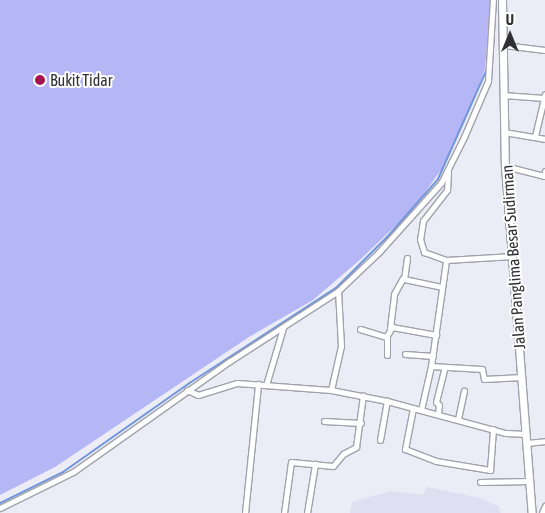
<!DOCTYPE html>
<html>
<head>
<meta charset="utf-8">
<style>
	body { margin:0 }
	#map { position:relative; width:545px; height:513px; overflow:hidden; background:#ebecf6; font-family:"Asap Condensed",sans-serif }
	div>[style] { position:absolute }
	.built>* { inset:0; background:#dedff0 }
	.forest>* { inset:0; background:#b5b6f6 }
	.stream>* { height:2px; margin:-1px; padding:0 1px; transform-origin:1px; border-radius:1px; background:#7095dc }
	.roads { filter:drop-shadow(1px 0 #a1a1ab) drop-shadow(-1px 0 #a1a1ab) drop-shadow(0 1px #a1a1ab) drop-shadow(0 -1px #a1a1ab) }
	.street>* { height:5px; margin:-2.5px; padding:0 2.5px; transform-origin:2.5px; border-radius:2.5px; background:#fff }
	.secondary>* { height:7px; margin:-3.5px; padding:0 3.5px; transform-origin:3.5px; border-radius:3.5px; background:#fff }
	.dots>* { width:14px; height:14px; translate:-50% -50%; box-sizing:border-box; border:2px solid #fff; border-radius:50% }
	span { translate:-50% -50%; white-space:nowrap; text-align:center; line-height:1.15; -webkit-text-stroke:4px #fff; paint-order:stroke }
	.poi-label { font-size:16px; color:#303034 }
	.left { translate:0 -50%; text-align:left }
	.street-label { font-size:16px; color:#303034 }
	.north { position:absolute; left:485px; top:10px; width:50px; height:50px; -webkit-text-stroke:4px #fff; paint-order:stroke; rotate:0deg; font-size:14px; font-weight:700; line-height:20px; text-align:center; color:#303034 }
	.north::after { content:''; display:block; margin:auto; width:18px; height:22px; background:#303034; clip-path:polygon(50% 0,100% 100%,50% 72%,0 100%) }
</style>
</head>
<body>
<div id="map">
	<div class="built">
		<i style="clip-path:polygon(427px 487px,480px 498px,498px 506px,501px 513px,350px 513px,352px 502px,391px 491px,423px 495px)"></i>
	</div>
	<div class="forest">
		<i style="clip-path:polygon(0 0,491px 0,485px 69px,470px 109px,443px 167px,413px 209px,362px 258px,313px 300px,249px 337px,55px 467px,0 495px)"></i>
	</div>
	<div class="stream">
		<i style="left:0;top:503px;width:70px;rotate:-26.2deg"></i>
		<i style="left:63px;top:472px;width:153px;rotate:-35.1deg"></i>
		<i style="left:188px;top:384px;width:176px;rotate:-33deg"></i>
		<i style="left:336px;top:288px;width:75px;rotate:-45deg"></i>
		<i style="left:389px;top:235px;width:74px;rotate:-48.8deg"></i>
		<i style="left:438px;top:179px;width:118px;rotate:-66deg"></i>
	</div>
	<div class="roads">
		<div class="street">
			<i style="left:504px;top:45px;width:41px;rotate:7deg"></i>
			<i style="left:503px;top:95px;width:41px;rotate:4.2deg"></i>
			<i style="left:504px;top:132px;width:42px;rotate:9.7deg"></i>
			<i style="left:535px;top:136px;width:43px;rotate:-76.6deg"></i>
			<i style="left:505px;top:166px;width:40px;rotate:14.4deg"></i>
			<i style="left:544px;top:176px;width:5px;rotate:-79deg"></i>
			<i style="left:448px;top:172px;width:18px;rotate:93deg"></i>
			<i style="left:447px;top:190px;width:39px;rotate:128deg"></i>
			<i style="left:423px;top:221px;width:18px;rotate:99deg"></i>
			<i style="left:420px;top:239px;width:14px;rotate:73deg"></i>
			<i style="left:424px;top:252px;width:23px;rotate:20deg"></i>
			<i style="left:446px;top:260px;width:67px;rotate:-3.4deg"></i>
			<i style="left:407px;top:258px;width:21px;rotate:98deg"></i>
			<i style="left:404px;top:279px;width:38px;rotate:12deg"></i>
			<i style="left:390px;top:328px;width:34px;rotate:-83deg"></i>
			<i style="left:394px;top:294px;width:18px;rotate:-61deg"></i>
			<i style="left:360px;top:329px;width:27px;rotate:17deg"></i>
			<i style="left:386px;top:337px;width:12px;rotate:-59deg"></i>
			<i style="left:392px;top:327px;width:45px;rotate:10.3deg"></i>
			<i style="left:405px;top:354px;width:28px;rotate:4deg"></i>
			<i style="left:387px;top:355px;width:18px;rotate:-90deg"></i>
			<i style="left:431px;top:366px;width:51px;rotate:3.4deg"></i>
			<i style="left:482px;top:369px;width:10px;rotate:79deg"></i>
			<i style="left:484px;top:379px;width:38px;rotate:-3deg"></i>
			<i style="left:266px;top:385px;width:59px;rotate:-73.4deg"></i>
			<i style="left:187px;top:390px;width:12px;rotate:24deg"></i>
			<i style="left:198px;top:395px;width:41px;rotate:-17.1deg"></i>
			<i style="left:237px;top:383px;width:94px;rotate:4.3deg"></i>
			<i style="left:331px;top:390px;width:57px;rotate:11.1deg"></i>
			<i style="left:387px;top:401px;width:123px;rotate:15.1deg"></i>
			<i style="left:506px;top:433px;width:20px;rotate:3deg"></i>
			<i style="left:331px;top:390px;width:45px;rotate:-77.2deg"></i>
			<i style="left:341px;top:346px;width:55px;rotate:-93.1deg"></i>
			<i style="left:413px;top:408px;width:42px;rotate:101deg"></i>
			<i style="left:405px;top:449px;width:33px;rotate:21deg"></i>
			<i style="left:436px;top:461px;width:55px;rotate:9.5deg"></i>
			<i style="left:490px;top:470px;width:41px;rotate:-85.8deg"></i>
			<i style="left:421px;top:410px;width:45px;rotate:-77.2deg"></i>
			<i style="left:431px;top:366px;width:107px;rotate:-81.9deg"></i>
			<i style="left:438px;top:414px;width:9px;rotate:-84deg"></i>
			<i style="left:439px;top:405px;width:4px;rotate:-135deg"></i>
			<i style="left:436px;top:402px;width:36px;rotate:-76deg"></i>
			<i style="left:458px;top:419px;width:29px;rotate:-78deg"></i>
			<i style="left:324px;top:421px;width:37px;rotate:3deg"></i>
			<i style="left:380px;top:440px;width:40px;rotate:-80deg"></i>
			<i style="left:527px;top:443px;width:18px;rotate:-6deg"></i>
			<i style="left:480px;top:482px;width:50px;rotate:-1.1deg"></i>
			<i style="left:0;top:508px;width:81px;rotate:-26.3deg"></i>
			<i style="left:73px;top:472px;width:192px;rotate:-35.3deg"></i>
			<i style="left:230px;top:361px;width:129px;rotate:-32.9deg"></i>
			<i style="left:338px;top:291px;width:57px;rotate:-43.6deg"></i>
			<i style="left:379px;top:252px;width:93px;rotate:-48.1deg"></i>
			<i style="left:441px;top:183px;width:51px;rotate:-63.4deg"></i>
			<i style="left:464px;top:137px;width:61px;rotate:-66.8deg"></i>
			<i style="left:488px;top:81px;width:81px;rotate:-86.5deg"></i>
			<i style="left:245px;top:513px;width:130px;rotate:-84.2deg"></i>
			<i style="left:284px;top:513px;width:51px;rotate:-82.2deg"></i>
			<i style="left:291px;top:462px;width:42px;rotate:5.4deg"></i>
			<i style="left:333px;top:466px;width:16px;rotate:-50deg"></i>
			<i style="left:343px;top:454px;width:15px;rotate:-28deg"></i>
			<i style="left:356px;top:447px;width:52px;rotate:-82.3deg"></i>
			<i style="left:307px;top:513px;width:50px;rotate:-80.7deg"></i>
			<i style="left:542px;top:513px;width:8px;rotate:-67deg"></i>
		</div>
		<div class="secondary">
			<i style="left:502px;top:0;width:166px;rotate:89deg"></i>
			<i style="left:505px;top:166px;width:348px;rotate:85.6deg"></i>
		</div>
	</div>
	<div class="dots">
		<i style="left:40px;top:80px;background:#a61350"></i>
	</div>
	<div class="poi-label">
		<span class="left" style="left:50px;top:80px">Bukit Tidar</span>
	</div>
	<div class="street-label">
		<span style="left:513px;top:257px;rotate:-94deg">Jalan Panglima Besar Sudirman</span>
	</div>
	<div class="north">U</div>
</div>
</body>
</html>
